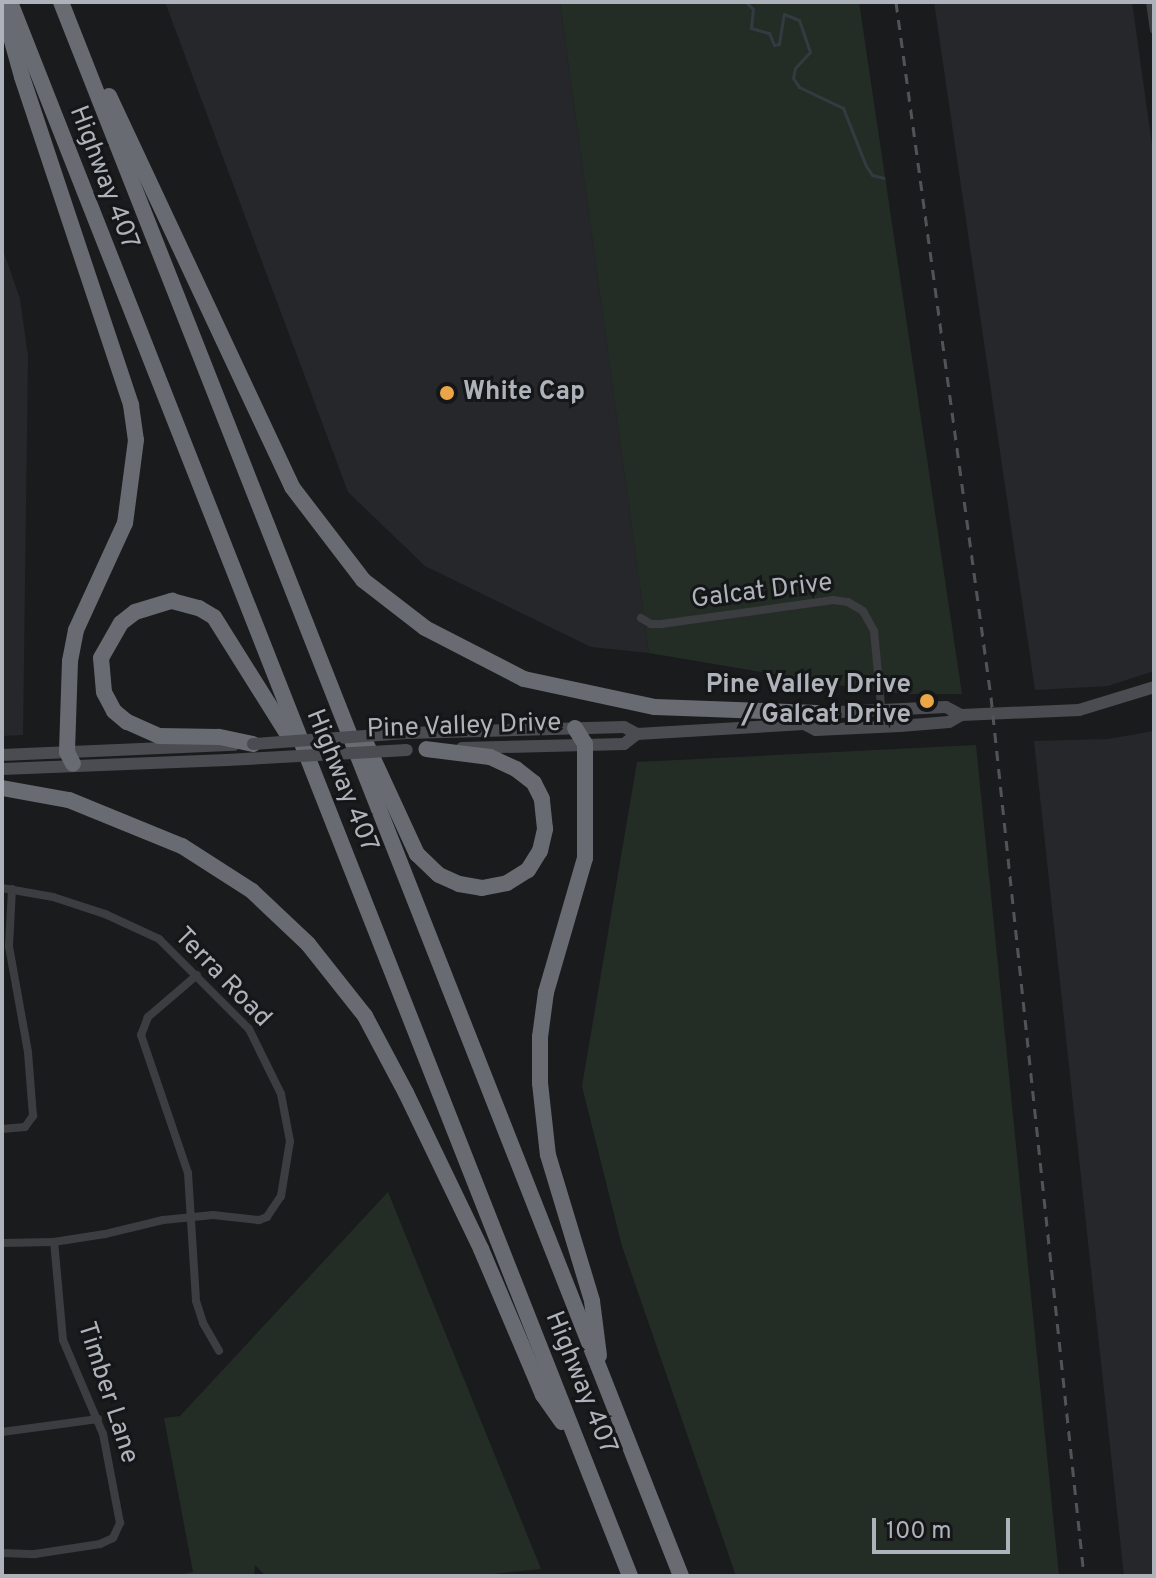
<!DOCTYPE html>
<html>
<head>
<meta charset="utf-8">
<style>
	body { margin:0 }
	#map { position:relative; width:1156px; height:1578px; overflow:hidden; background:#1a1b1d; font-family:Overpass,sans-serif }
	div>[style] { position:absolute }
	.built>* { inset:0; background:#26272a }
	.green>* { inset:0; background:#242d25 }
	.stream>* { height:3px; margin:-1.5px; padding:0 1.5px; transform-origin:1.5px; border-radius:1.5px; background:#313b40 }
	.street>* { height:8px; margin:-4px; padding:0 4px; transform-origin:4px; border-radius:4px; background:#3c3d41 }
	.secondary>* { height:12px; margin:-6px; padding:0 6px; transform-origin:6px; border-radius:6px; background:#4a4c51 }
	.highway>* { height:16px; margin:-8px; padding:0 8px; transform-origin:8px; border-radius:8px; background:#686b72 }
	.rail>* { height:3px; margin-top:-1.5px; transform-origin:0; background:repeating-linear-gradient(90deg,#515358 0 10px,transparent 0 18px) }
	.secondary-bridge>* { height:12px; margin:-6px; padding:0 6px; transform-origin:6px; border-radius:6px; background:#4a4c51 }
	.dots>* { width:22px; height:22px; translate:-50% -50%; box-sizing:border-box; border:4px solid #151618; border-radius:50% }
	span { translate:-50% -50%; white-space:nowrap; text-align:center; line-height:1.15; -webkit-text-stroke:6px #151618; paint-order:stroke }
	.street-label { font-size:26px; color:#aeb3bb }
	.poi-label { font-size:26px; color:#aeb3bb; font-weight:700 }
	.left { translate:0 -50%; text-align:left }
	.right { translate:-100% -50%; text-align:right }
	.frame { position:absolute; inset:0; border:4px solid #aeb3bb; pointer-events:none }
	.scale { position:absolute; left:872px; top:1518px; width:138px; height:36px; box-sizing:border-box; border:4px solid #aeb3bb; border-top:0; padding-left:10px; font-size:24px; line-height:28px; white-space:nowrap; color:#aeb3bb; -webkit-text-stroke:6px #151618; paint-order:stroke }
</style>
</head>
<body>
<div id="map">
	<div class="built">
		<i style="clip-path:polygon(165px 2px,560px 2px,649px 653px,591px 647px,425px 566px,348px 492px)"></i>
		<i style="clip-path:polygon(934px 2px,1132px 2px,1154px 159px,1154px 671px,1108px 686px,1035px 690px)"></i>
		<i style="clip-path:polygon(2px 247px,20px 299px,28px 356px,23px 735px,2px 736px)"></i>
		<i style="clip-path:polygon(1154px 731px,1154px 1576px,1124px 1576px,1034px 741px,1108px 739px)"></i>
	</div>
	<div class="green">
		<i style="clip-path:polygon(560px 2px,859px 2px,962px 694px,904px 694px,856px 688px,649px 653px)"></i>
		<i style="clip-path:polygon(976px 745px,1059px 1576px,736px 1576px,622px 1246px,582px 1086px,637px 762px)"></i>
		<i style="clip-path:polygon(388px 1192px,541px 1569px,472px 1576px,266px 1576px,255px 1565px,254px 1576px,174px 1576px,193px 1572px,164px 1418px,180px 1416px)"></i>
	</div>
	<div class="stream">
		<i style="left:746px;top:2px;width:10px;rotate:45deg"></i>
		<i style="left:753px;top:9px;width:19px;rotate:96deg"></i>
		<i style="left:751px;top:28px;width:19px;rotate:16deg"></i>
		<i style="left:769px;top:33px;width:13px;rotate:67deg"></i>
		<i style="left:774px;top:45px;width:5px;rotate:-11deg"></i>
		<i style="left:779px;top:44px;width:30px;rotate:-81deg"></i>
		<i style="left:784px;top:14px;width:16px;rotate:22deg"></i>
		<i style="left:799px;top:20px;width:34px;rotate:71deg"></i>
		<i style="left:810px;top:52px;width:22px;rotate:133deg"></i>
		<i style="left:795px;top:68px;width:10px;rotate:101deg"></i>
		<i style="left:793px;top:78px;width:11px;rotate:56deg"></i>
		<i style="left:799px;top:87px;width:49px;rotate:25.5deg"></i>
		<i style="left:843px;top:108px;width:62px;rotate:68.4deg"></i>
		<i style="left:866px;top:166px;width:11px;rotate:56deg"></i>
		<i style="left:872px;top:175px;width:12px;rotate:14deg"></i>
	</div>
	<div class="street">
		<i style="left:1150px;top:2px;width:28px;rotate:82deg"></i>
		<i style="left:641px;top:618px;width:12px;rotate:31deg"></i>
		<i style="left:651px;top:624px;width:10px"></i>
		<i style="left:661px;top:624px;width:174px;rotate:-7.9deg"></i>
		<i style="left:833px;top:600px;width:15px;rotate:8deg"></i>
		<i style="left:848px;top:602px;width:17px;rotate:31deg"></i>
		<i style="left:863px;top:611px;width:23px;rotate:61deg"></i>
		<i style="left:874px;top:631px;width:95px;rotate:84.6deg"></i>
		<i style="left:2px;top:888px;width:52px;rotate:10deg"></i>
		<i style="left:53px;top:897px;width:55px;rotate:18.1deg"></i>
		<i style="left:105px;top:914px;width:60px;rotate:24.8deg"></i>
		<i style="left:159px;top:939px;width:127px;rotate:45deg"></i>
		<i style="left:249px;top:1029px;width:72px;rotate:63.8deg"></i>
		<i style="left:281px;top:1094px;width:48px;rotate:79.2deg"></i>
		<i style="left:290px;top:1141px;width:56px;rotate:99.3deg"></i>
		<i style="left:281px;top:1196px;width:25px;rotate:124deg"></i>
		<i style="left:267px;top:1217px;width:9px;rotate:159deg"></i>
		<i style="left:259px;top:1220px;width:46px;rotate:-173.8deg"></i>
		<i style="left:213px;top:1215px;width:50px;rotate:174.3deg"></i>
		<i style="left:163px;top:1220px;width:60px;rotate:166.4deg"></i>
		<i style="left:105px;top:1234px;width:52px;rotate:171.1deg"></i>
		<i style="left:54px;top:1242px;width:52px;rotate:178.9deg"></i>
		<i style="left:197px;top:975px;width:65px;rotate:139.4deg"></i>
		<i style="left:148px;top:1017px;width:19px;rotate:111deg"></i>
		<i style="left:141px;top:1035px;width:146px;rotate:71.2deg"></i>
		<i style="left:188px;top:1173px;width:128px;rotate:86.4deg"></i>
		<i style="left:196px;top:1301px;width:23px;rotate:72deg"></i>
		<i style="left:203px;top:1323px;width:32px;rotate:60deg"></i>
		<i style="left:2px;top:1129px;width:23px;rotate:-5deg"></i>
		<i style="left:25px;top:1127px;width:14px;rotate:-54deg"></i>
		<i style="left:33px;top:1116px;width:64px;rotate:-94.5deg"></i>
		<i style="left:28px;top:1052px;width:108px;rotate:-100.2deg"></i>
		<i style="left:9px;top:946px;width:57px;rotate:-87deg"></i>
		<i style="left:2px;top:1432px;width:97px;rotate:-7.7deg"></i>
		<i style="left:2px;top:1553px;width:33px;rotate:2deg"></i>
		<i style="left:35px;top:1554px;width:66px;rotate:-8.7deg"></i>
		<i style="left:100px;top:1544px;width:14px;rotate:-25deg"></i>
		<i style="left:113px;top:1538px;width:17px;rotate:-65deg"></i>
		<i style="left:120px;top:1523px;width:91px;rotate:-100.8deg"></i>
		<i style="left:103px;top:1434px;width:102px;rotate:-113.1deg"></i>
		<i style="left:63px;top:1340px;width:98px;rotate:-95.2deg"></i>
	</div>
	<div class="secondary">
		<i style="left:813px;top:716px;width:5px;rotate:-37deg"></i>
		<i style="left:817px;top:713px;width:129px;rotate:-2.7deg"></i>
		<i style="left:946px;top:707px;width:17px;rotate:28deg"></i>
		<i style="left:407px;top:733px;width:217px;rotate:-1.6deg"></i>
		<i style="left:624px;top:727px;width:15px;rotate:28deg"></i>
		<i style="left:462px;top:748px;width:162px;rotate:-1.4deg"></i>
		<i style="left:624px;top:744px;width:16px;rotate:-38deg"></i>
		<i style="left:637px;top:734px;width:167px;rotate:-3.4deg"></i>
		<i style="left:804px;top:724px;width:13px;rotate:27deg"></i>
		<i style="left:816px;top:730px;width:84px;rotate:-2.7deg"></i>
		<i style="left:900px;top:726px;width:49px;rotate:-4.7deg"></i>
		<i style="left:949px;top:722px;width:14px;rotate:-30deg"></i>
		<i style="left:961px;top:715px;width:118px;rotate:-2.4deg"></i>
		<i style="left:1079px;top:710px;width:78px;rotate:-17deg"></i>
		<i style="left:2px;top:755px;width:232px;rotate:-2.5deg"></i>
		<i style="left:2px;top:769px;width:225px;rotate:-2.3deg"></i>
	</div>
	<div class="highway">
		<i style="left:10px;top:2px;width:1692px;rotate:68.5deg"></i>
		<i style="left:61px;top:2px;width:1692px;rotate:68.5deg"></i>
		<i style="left:5px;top:16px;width:63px;rotate:74.4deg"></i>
		<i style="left:22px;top:77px;width:346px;rotate:71.6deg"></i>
		<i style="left:131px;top:405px;width:35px;rotate:82deg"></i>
		<i style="left:136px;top:440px;width:84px;rotate:97.5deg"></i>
		<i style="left:125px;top:523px;width:118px;rotate:114.6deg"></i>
		<i style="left:76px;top:630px;width:32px;rotate:101deg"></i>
		<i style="left:70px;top:661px;width:91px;rotate:91.9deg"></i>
		<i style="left:67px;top:752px;width:13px;rotate:63deg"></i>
		<i style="left:109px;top:96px;width:432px;rotate:64.9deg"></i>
		<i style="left:292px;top:487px;width:117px;rotate:52.6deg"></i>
		<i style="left:363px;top:580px;width:78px;rotate:37.7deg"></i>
		<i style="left:425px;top:628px;width:111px;rotate:27.3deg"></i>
		<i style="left:524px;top:679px;width:134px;rotate:12.1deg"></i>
		<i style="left:655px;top:707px;width:162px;rotate:2.1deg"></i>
		<i style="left:575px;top:728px;width:19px;rotate:58deg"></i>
		<i style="left:585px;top:744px;width:114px;rotate:90deg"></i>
		<i style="left:585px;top:858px;width:140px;rotate:106.2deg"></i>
		<i style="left:546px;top:992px;width:45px;rotate:97.6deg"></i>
		<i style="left:540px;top:1037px;width:46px;rotate:90deg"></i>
		<i style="left:540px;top:1083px;width:72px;rotate:83.7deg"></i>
		<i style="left:548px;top:1155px;width:152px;rotate:73.2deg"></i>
		<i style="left:592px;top:1301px;width:55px;rotate:82.7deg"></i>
		<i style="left:364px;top:739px;width:127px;rotate:65.3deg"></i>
		<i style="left:417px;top:854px;width:30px;rotate:44deg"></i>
		<i style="left:439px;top:875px;width:22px;rotate:24deg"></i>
		<i style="left:459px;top:884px;width:23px;rotate:10deg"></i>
		<i style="left:482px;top:888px;width:25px;rotate:-11deg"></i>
		<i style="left:507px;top:883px;width:25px;rotate:-32deg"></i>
		<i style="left:528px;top:870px;width:22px;rotate:-58deg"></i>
		<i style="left:540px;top:851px;width:23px;rotate:-77deg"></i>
		<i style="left:545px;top:829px;width:30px;rotate:-96deg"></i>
		<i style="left:542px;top:799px;width:18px;rotate:-117deg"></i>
		<i style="left:534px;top:783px;width:23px;rotate:-142deg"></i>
		<i style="left:516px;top:769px;width:29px;rotate:-155deg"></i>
		<i style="left:490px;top:757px;width:64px;rotate:-172.9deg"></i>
		<i style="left:253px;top:744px;width:35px;rotate:-168deg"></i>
		<i style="left:219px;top:737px;width:60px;rotate:-179deg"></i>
		<i style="left:159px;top:736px;width:35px;rotate:-156deg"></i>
		<i style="left:127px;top:722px;width:17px;rotate:-140deg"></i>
		<i style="left:114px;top:711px;width:21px;rotate:-118deg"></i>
		<i style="left:104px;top:692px;width:34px;rotate:-95deg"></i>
		<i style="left:101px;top:658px;width:40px;rotate:-60.3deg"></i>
		<i style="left:121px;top:623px;width:18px;rotate:-38deg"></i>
		<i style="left:135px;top:612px;width:39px;rotate:-17deg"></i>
		<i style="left:172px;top:601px;width:28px;rotate:15deg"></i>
		<i style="left:199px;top:608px;width:17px;rotate:31deg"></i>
		<i style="left:214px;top:617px;width:139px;rotate:57.9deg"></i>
		<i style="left:2px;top:788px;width:68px;rotate:10.2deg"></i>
		<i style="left:69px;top:800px;width:122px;rotate:22.2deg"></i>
		<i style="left:182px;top:846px;width:83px;rotate:32.7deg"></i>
		<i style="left:252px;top:891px;width:77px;rotate:43.4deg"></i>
		<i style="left:308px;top:944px;width:92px;rotate:51.6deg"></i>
		<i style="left:365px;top:1016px;width:87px;rotate:62deg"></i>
		<i style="left:406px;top:1093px;width:173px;rotate:64.3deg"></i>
		<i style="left:481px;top:1249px;width:159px;rotate:67deg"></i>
		<i style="left:543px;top:1395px;width:33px;rotate:55deg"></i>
	</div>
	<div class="rail">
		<i style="left:896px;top:2px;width:701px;rotate:82.22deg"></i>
		<i style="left:991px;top:697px;width:884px;rotate:83.96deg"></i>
	</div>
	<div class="secondary-bridge">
		<i style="left:253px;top:744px;width:154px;rotate:-4.1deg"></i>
		<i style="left:227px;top:760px;width:180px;rotate:-3.2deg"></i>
	</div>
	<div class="dots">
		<i style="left:447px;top:393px;background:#e9a546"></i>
		<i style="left:927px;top:701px;background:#e9a546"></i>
	</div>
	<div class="street-label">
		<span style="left:103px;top:178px;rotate:69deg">Highway 407</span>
		<span style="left:762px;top:592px;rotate:-7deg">Galcat Drive</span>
		<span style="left:464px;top:727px;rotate:-2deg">Pine Valley Drive</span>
		<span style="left:341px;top:781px;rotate:68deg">Highway 407</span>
		<span style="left:222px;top:978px;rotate:46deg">Terra Road</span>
		<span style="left:580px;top:1383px;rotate:68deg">Highway 407</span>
		<span style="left:107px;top:1393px;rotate:72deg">Timber Lane</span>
	</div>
	<div class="poi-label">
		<span class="left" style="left:463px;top:393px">White Cap</span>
		<span class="right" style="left:911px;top:701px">Pine Valley Drive<br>/ Galcat Drive</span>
	</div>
	<div class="frame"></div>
	<div class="scale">100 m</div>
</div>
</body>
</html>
